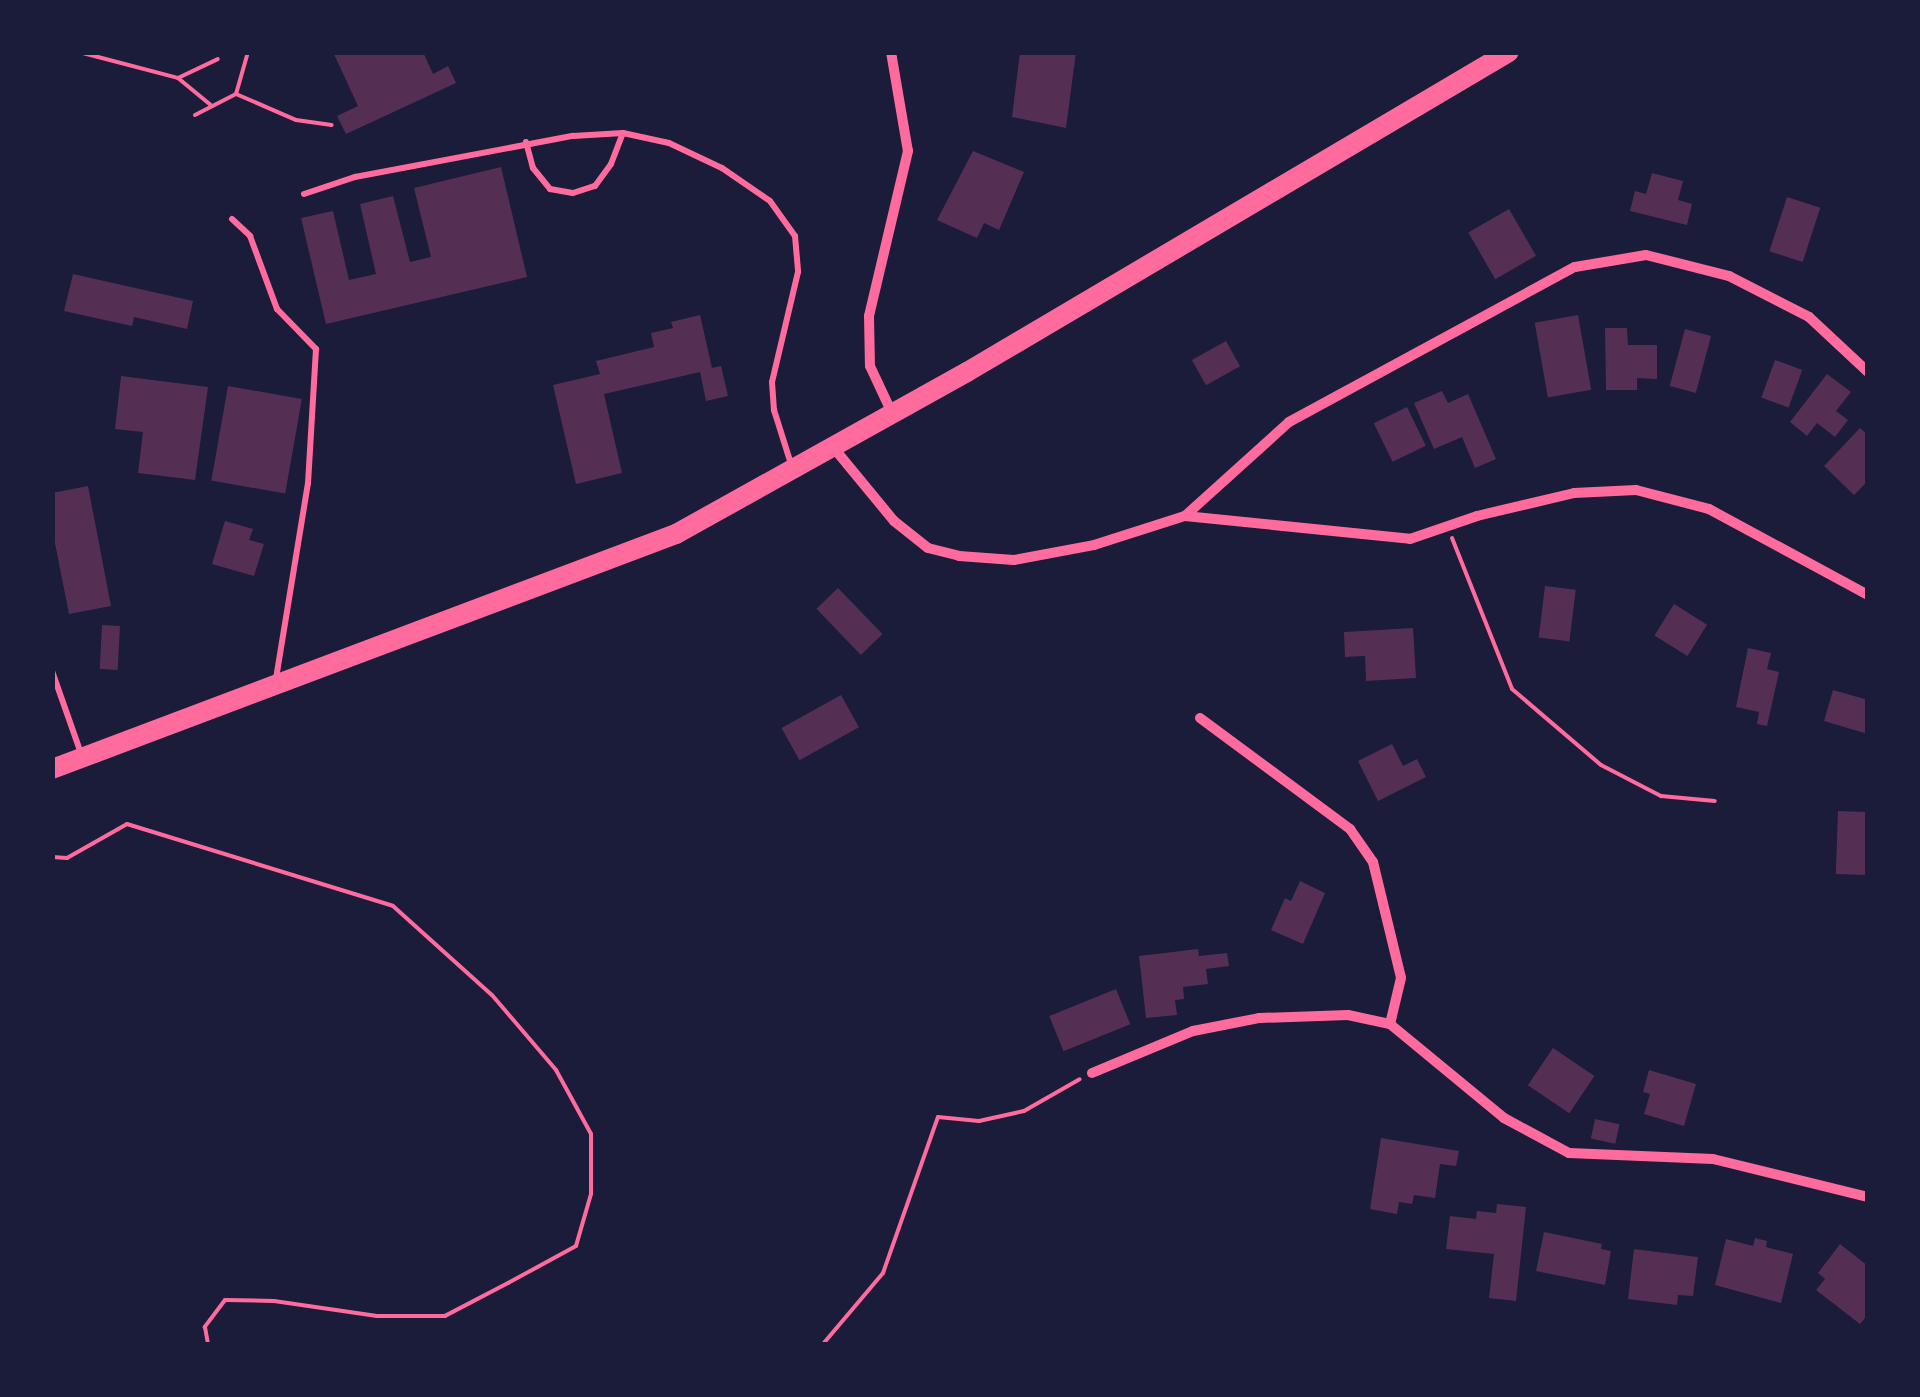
<!DOCTYPE html>
<html>
<head>
<meta charset="utf-8">
<style>
	body { margin:0 }
	#map { position:relative; width:1920px; height:1397px; overflow:hidden; background:#1b1b3a; font-family:"Archivo Narrow",sans-serif }
	div>[style] { position:absolute }
	.building>* { inset:0; background:#542f53; transform-origin:0 0 }
	.path>* { height:4px; margin:-2px; padding:0 2px; transform-origin:2px; border-radius:2px; background:#ff6b9d }
	.service>* { height:6px; margin:-3px; padding:0 3px; transform-origin:3px; border-radius:3px; background:#ff6b9d }
	.minor>* { height:10px; margin:-5px; padding:0 5px; transform-origin:5px; border-radius:5px; background:#ff6b9d }
	.primary>* { height:20px; margin:-10px; padding:0 10px; transform-origin:10px; border-radius:10px; background:#ff6b9d }
	span { translate:-50% -50%; white-space:nowrap; text-align:center; line-height:1.15; -webkit-text-stroke:8px #1b1b3a; paint-order:stroke }
	.frame { position:absolute; inset:0; border:55px solid #1b1b3a; pointer-events:none }
</style>
</head>
<body>
<div id="map">
	<div class="building">
		<i style="clip-path:polygon(333px 52px,423px 52px,433px 74px,448px 66px,456px 83px,346px 134px,337px 116px,358px 106px)"></i>
		<i style="clip-path:polygon(1020px 52px,1076px 52px,1066px 128px,1012px 117px)"></i>
		<i style="clip-path:polygon(973px 151px,1024px 172px,999px 230px,984px 223px,977px 238px,937px 220px)"></i>
		<i style="clip-path:polygon(501px 167px,527px 277px,326px 324px,301px 218px,333px 211px,349px 280px,376px 274px,360px 204px,393px 196px,410px 262px,431px 257px,414px 188px)"></i>
		<i style="clip-path:polygon(1652px 173px,1683px 181px,1678px 200px,1692px 204px,1687px 225px,1630px 211px,1635px 191px,1646px 194px)"></i>
		<i style="left:1787px;top:197px;width:35px;height:57px;rotate:18deg"></i>
		<i style="left:1509px;top:209px;width:54px;height:47px;rotate:60deg"></i>
		<i style="clip-path:polygon(73px 274px,193px 301px,187px 329px,134px 317px,132px 326px,64px 311px)"></i>
		<i style="clip-path:polygon(700px 315px,712px 368px,721px 366px,728px 396px,706px 401px,700px 372px,604px 394px,622px 473px,576px 484px,553px 385px,600px 374px,596px 361px,654px 347px,651px 333px,673px 328px,671px 322px)"></i>
		<i style="left:1578px;top:315px;width:76px;height:44px;rotate:80deg"></i>
		<i style="clip-path:polygon(1605px 328px,1627px 328px,1628px 345px,1657px 345px,1657px 379px,1637px 378px,1637px 390px,1606px 390px)"></i>
		<i style="left:1685px;top:329px;width:27px;height:59px;rotate:15deg"></i>
		<i style="left:1226px;top:341px;width:29px;height:39px;rotate:61deg"></i>
		<i style="left:1775px;top:360px;width:29px;height:40px;rotate:20deg"></i>
		<i style="clip-path:polygon(1827px 374px,1851px 392px,1836px 411px,1848px 420px,1835px 437px,1817px 423px,1807px 436px,1790px 422px)"></i>
		<i style="clip-path:polygon(121px 376px,208px 387px,195px 480px,138px 473px,143px 432px,115px 429px)"></i>
		<i style="left:228px;top:386px;width:75px;height:96px;rotate:10deg"></i>
		<i style="clip-path:polygon(1442px 391px,1448px 403px,1468px 394px,1496px 459px,1475px 468px,1462px 437px,1434px 449px,1414px 403px)"></i>
		<i style="left:1407px;top:407px;width:43px;height:37px;rotate:64deg"></i>
		<i style="clip-path:polygon(1860px 428px,1868px 435px,1868px 481px,1854px 495px,1824px 466px)"></i>
		<i style="clip-path:polygon(88px 486px,111px 606px,69px 614px,52px 528px,52px 493px)"></i>
		<i style="clip-path:polygon(225px 521px,253px 529px,249px 540px,264px 544px,254px 576px,212px 564px)"></i>
		<i style="left:1545px;top:586px;width:31px;height:52px;rotate:7deg"></i>
		<i style="left:838px;top:588px;width:64px;height:30px;rotate:46deg"></i>
		<i style="left:1674px;top:604px;width:39px;height:37px;rotate:32deg"></i>
		<i style="left:102px;top:625px;width:18px;height:44px;rotate:3deg"></i>
		<i style="clip-path:polygon(1413px 628px,1416px 678px,1366px 681px,1365px 656px,1345px 657px,1344px 632px)"></i>
		<i style="clip-path:polygon(1748px 648px,1771px 653px,1767px 669px,1779px 672px,1767px 726px,1757px 724px,1759px 712px,1736px 707px)"></i>
		<i style="clip-path:polygon(1833px 690px,1868px 700px,1868px 734px,1824px 721px)"></i>
		<i style="left:841px;top:695px;width:37px;height:68px;rotate:61deg"></i>
		<i style="clip-path:polygon(1392px 744px,1403px 766px,1417px 759px,1426px 777px,1378px 801px,1358px 761px)"></i>
		<i style="left:1838px;top:811px;width:30px;height:63px;rotate:2deg"></i>
		<i style="clip-path:polygon(1300px 881px,1325px 893px,1303px 944px,1271px 930px,1285px 898px,1291px 901px)"></i>
		<i style="clip-path:polygon(1198px 949px,1199px 956px,1227px 953px,1229px 966px,1206px 969px,1208px 984px,1183px 987px,1184px 999px,1175px 1000px,1177px 1015px,1146px 1018px,1139px 956px)"></i>
		<i style="left:1116px;top:989px;width:38px;height:72px;rotate:68deg"></i>
		<i style="left:1553px;top:1048px;width:50px;height:45px;rotate:34deg"></i>
		<i style="clip-path:polygon(1649px 1070px,1696px 1084px,1684px 1126px,1644px 1114px,1650px 1094px,1643px 1092px)"></i>
		<i style="left:1595px;top:1119px;width:25px;height:20px;rotate:12deg"></i>
		<i style="clip-path:polygon(1381px 1138px,1459px 1151px,1456px 1166px,1440px 1164px,1435px 1198px,1414px 1195px,1412px 1204px,1399px 1202px,1397px 1214px,1370px 1209px)"></i>
		<i style="clip-path:polygon(1497px 1204px,1526px 1207px,1516px 1301px,1489px 1298px,1494px 1254px,1446px 1249px,1450px 1216px,1476px 1219px,1477px 1211px,1496px 1213px)"></i>
		<i style="clip-path:polygon(1544px 1232px,1602px 1244px,1601px 1249px,1611px 1251px,1605px 1285px,1536px 1271px)"></i>
		<i style="clip-path:polygon(1755px 1238px,1767px 1241px,1766px 1247px,1793px 1254px,1781px 1303px,1715px 1285px,1726px 1239px,1753px 1246px)"></i>
		<i style="clip-path:polygon(1840px 1244px,1868px 1266px,1868px 1314px,1860px 1324px,1816px 1290px,1825px 1279px,1818px 1273px)"></i>
		<i style="clip-path:polygon(1634px 1249px,1698px 1257px,1693px 1296px,1678px 1295px,1677px 1305px,1628px 1299px)"></i>
	</div>
	<div class="path">
		<i style="left:79px;top:52px;width:102px;rotate:14.7deg"></i>
		<i style="left:178px;top:78px;width:44px;rotate:39.5deg"></i>
		<i style="left:178px;top:78px;width:44px;rotate:-25.4deg"></i>
		<i style="left:236px;top:94px;width:65px;rotate:23.4deg"></i>
		<i style="left:296px;top:120px;width:36px;rotate:8deg"></i>
		<i style="left:195px;top:115px;width:46px;rotate:-27.1deg"></i>
		<i style="left:236px;top:94px;width:44px;rotate:-74.1deg"></i>
		<i style="left:1452px;top:538px;width:162px;rotate:68.3deg"></i>
		<i style="left:1512px;top:689px;width:117px;rotate:40.5deg"></i>
		<i style="left:1601px;top:765px;width:68px;rotate:27.3deg"></i>
		<i style="left:1661px;top:796px;width:54px;rotate:5.3deg"></i>
		<i style="left:52px;top:857px;width:15px;rotate:4deg"></i>
		<i style="left:67px;top:858px;width:69px;rotate:-29.5deg"></i>
		<i style="left:127px;top:824px;width:278px;rotate:17.1deg"></i>
		<i style="left:393px;top:906px;width:133px;rotate:42deg"></i>
		<i style="left:492px;top:995px;width:99px;rotate:49.5deg"></i>
		<i style="left:556px;top:1070px;width:73px;rotate:61.3deg"></i>
		<i style="left:591px;top:1134px;width:60px;rotate:90deg"></i>
		<i style="left:591px;top:1194px;width:54px;rotate:106.1deg"></i>
		<i style="left:576px;top:1246px;width:77px;rotate:151.4deg"></i>
		<i style="left:508px;top:1283px;width:71px;rotate:152.4deg"></i>
		<i style="left:445px;top:1316px;width:68px;rotate:180deg"></i>
		<i style="left:377px;top:1316px;width:104px;rotate:-171.7deg"></i>
		<i style="left:274px;top:1301px;width:49px;rotate:-178.8deg"></i>
		<i style="left:225px;top:1300px;width:34px;rotate:127deg"></i>
		<i style="left:205px;top:1327px;width:17px;rotate:80deg"></i>
		<i style="left:823px;top:1344px;width:93px;rotate:-49.8deg"></i>
		<i style="left:883px;top:1273px;width:165px;rotate:-70.6deg"></i>
		<i style="left:938px;top:1117px;width:41px;rotate:5.6deg"></i>
		<i style="left:979px;top:1121px;width:46px;rotate:-12.5deg"></i>
		<i style="left:1024px;top:1111px;width:64px;rotate:-29.7deg"></i>
	</div>
	<div class="service">
		<i style="left:526px;top:142px;width:27px;rotate:75deg"></i>
		<i style="left:533px;top:168px;width:27px;rotate:51deg"></i>
		<i style="left:550px;top:189px;width:23px;rotate:10deg"></i>
		<i style="left:573px;top:193px;width:23px;rotate:-18deg"></i>
		<i style="left:595px;top:186px;width:27px;rotate:-54deg"></i>
		<i style="left:611px;top:164px;width:33px;rotate:-69deg"></i>
		<i style="left:304px;top:194px;width:54px;rotate:-18.4deg"></i>
		<i style="left:355px;top:177px;width:222px;rotate:-10.7deg"></i>
		<i style="left:573px;top:136px;width:50px;rotate:-3.4deg"></i>
		<i style="left:623px;top:133px;width:47px;rotate:12.3deg"></i>
		<i style="left:669px;top:143px;width:59px;rotate:25.3deg"></i>
		<i style="left:722px;top:168px;width:58px;rotate:34.5deg"></i>
		<i style="left:770px;top:201px;width:43px;rotate:54.5deg"></i>
		<i style="left:795px;top:236px;width:36px;rotate:85deg"></i>
		<i style="left:798px;top:272px;width:113px;rotate:103.3deg"></i>
		<i style="left:772px;top:382px;width:28px;rotate:86deg"></i>
		<i style="left:774px;top:410px;width:60px;rotate:72.5deg"></i>
		<i style="left:232px;top:219px;width:25px;rotate:43deg"></i>
		<i style="left:250px;top:236px;width:78px;rotate:69.7deg"></i>
		<i style="left:277px;top:309px;width:56px;rotate:45.7deg"></i>
		<i style="left:316px;top:349px;width:134px;rotate:93.4deg"></i>
		<i style="left:308px;top:483px;width:198px;rotate:99.3deg"></i>
		<i style="left:52px;top:671px;width:90px;rotate:70.6deg"></i>
	</div>
	<div class="minor">
		<i style="left:891px;top:52px;width:100px;rotate:80.3deg"></i>
		<i style="left:908px;top:151px;width:170px;rotate:103.3deg"></i>
		<i style="left:869px;top:316px;width:50px;rotate:88.9deg"></i>
		<i style="left:870px;top:366px;width:52px;rotate:64.9deg"></i>
		<i style="left:833px;top:447px;width:96px;rotate:50.5deg"></i>
		<i style="left:894px;top:521px;width:43px;rotate:38.5deg"></i>
		<i style="left:928px;top:548px;width:32px;rotate:14deg"></i>
		<i style="left:959px;top:556px;width:55px;rotate:4.2deg"></i>
		<i style="left:1014px;top:560px;width:81px;rotate:-10.6deg"></i>
		<i style="left:1094px;top:545px;width:96px;rotate:-17.7deg"></i>
		<i style="left:1185px;top:516px;width:226px;rotate:5.8deg"></i>
		<i style="left:1410px;top:539px;width:71px;rotate:-18.9deg"></i>
		<i style="left:1477px;top:516px;width:100px;rotate:-13.3deg"></i>
		<i style="left:1574px;top:493px;width:62px;rotate:-2.8deg"></i>
		<i style="left:1636px;top:490px;width:75px;rotate:14.6deg"></i>
		<i style="left:1709px;top:509px;width:181px;rotate:28.4deg"></i>
		<i style="left:1185px;top:516px;width:140px;rotate:-42.1deg"></i>
		<i style="left:1289px;top:422px;width:325px;rotate:-28.5deg"></i>
		<i style="left:1575px;top:267px;width:72px;rotate:-9.6deg"></i>
		<i style="left:1646px;top:255px;width:86px;rotate:14.2deg"></i>
		<i style="left:1729px;top:276px;width:90px;rotate:27.1deg"></i>
		<i style="left:1809px;top:317px;width:81px;rotate:43deg"></i>
		<i style="left:1200px;top:718px;width:187px;rotate:36.5deg"></i>
		<i style="left:1350px;top:829px;width:40px;rotate:55.1deg"></i>
		<i style="left:1373px;top:862px;width:119px;rotate:76.4deg"></i>
		<i style="left:1401px;top:978px;width:47px;rotate:103.4deg"></i>
		<i style="left:1092px;top:1073px;width:109px;rotate:-22.6deg"></i>
		<i style="left:1193px;top:1031px;width:67px;rotate:-11.1deg"></i>
		<i style="left:1259px;top:1018px;width:89px;rotate:-1.9deg"></i>
		<i style="left:1348px;top:1015px;width:43px;rotate:12.1deg"></i>
		<i style="left:1390px;top:1024px;width:148px;rotate:39.5deg"></i>
		<i style="left:1504px;top:1118px;width:74px;rotate:28.3deg"></i>
		<i style="left:1569px;top:1153px;width:144px;rotate:2.4deg"></i>
		<i style="left:1713px;top:1159px;width:160px;rotate:13.8deg"></i>
	</div>
	<div class="primary">
		<i style="left:52px;top:769px;width:667px;rotate:-20.64deg"></i>
		<i style="left:676px;top:534px;width:333px;rotate:-29.1deg"></i>
		<i style="left:967px;top:372px;width:629px;rotate:-30.56deg"></i>
	</div>
	<div class="frame"></div>
</div>
</body>
</html>
